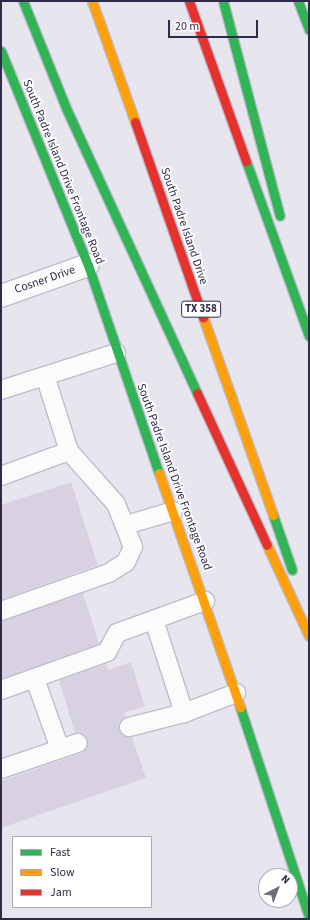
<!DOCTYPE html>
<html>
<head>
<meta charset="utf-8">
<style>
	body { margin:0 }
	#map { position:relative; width:310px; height:920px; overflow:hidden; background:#e7e6ee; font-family:"Source Sans 3",sans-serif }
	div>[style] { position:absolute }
	.building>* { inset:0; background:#d8d1e2 }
	.roads { filter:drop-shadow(1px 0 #bebccc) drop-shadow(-1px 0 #bebccc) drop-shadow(0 1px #bebccc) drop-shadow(0 -1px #bebccc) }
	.lane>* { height:18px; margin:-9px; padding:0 9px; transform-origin:9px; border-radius:9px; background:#fbfbfc }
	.street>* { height:22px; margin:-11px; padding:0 11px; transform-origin:11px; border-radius:11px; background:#fbfbfc }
	.fast>* { height:9px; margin:-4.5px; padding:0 4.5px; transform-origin:4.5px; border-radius:4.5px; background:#30b455 }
	.slow>* { height:9px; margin:-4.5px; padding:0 4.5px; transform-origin:4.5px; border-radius:4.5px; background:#ff9f0a }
	.jam>* { height:9px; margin:-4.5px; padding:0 4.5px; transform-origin:4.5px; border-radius:4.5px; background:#e5322d }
	span { translate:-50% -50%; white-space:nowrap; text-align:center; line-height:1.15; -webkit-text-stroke:3.5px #fff; paint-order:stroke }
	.shield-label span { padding:1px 3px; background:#fff; border:1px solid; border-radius:3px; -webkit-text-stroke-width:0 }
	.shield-label { font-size:11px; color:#2f2a48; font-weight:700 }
	.street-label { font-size:12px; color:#2f2a48 }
	.frame { position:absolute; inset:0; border:2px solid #2f2a48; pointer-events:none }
	.legend { position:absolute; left:12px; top:836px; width:140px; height:72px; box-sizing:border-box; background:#fff; border:1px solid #acaab6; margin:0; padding:5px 7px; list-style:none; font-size:12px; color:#2f2a48 }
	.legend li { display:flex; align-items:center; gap:8px; height:20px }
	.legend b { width:20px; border:1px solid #acaab6 }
	.north { position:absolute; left:258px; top:868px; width:40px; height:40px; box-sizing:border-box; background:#fff; border:1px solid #acaab6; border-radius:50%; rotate:42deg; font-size:11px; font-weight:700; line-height:16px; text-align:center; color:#2f2a48 }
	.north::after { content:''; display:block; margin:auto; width:14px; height:18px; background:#6f6c82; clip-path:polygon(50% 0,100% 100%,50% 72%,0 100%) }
	.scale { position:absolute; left:168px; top:20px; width:90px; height:18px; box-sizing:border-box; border:2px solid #2f2a48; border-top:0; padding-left:5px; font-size:12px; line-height:14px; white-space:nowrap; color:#2f2a48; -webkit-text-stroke:3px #fff; paint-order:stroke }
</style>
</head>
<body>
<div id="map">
	<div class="building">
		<i style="clip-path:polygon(71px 482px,98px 565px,1px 600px,1px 505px)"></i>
		<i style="clip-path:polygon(83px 593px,99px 644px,1px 679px,1px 621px)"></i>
		<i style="clip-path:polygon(131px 662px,145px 706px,124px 713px,126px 717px,119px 724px,119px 729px,126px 737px,132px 737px,146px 778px,1px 828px,1px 781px,82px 753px,88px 745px,85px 735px,75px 733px,59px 680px,106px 664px,108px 670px)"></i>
	</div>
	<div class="roads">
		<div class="lane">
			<i style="left:1px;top:390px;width:121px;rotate:-17.8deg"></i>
			<i style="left:1px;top:476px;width:72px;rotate:-20.2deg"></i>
			<i style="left:126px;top:525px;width:49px;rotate:-16.6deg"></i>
			<i style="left:1px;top:611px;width:114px;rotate:-19.4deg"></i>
			<i style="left:109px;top:573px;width:20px;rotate:-33deg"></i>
			<i style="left:126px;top:562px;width:17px;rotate:-65deg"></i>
			<i style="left:133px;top:547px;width:46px;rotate:-111.6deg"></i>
			<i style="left:116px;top:504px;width:71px;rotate:-131.6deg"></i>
			<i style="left:69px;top:451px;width:79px;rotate:-107.7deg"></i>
			<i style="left:154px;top:620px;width:98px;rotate:72.1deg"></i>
			<i style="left:35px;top:679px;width:74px;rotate:70.3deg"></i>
			<i style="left:1px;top:690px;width:113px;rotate:-19.7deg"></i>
			<i style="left:107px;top:652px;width:21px;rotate:-62deg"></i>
			<i style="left:117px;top:633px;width:94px;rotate:-20deg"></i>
			<i style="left:129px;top:727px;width:57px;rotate:-14.3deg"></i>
			<i style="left:184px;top:713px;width:56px;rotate:-21deg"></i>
			<i style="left:1px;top:769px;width:81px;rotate:-18.7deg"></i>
		</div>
		<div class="street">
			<i style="left:1px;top:296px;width:92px;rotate:-19.6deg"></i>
		</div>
		<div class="fast">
			<i style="left:23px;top:1px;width:115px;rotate:68.1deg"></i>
			<i style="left:66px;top:108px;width:314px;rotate:65.3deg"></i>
			<i style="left:223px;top:1px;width:222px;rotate:75.2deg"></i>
			<i style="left:298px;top:1px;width:31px;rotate:69deg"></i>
			<i style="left:1px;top:51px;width:231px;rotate:67.9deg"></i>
			<i style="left:88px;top:265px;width:220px;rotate:71.2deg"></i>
			<i style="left:246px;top:161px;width:186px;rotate:70.2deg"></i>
			<i style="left:273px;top:515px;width:58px;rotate:70.9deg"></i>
			<i style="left:240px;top:707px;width:221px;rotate:71.8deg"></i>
		</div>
		<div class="slow">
			<i style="left:92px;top:1px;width:128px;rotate:70.4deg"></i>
			<i style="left:203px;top:317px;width:210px;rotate:70.5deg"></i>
			<i style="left:159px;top:473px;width:248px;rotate:70.9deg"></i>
			<i style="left:267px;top:545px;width:100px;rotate:65.2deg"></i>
		</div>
		<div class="jam">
			<i style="left:189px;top:1px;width:170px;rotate:70.4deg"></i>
			<i style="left:135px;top:122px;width:207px;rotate:70.8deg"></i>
			<i style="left:197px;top:393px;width:167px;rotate:65.3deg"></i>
		</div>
	</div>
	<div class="shield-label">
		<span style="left:201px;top:309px">TX 358</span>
	</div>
	<div class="street-label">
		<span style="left:63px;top:172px;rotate:68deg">South Padre Island Drive Frontage Road</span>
		<span style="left:184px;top:226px;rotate:71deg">South Padre Island Drive</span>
		<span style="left:45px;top:280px;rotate:-19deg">Cosner Drive</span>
		<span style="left:174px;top:477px;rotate:70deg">South Padre Island Drive Frontage Road</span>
	</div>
	<div class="frame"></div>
	<ul class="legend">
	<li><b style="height:5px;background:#30b455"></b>Fast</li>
	<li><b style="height:5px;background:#ff9f0a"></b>Slow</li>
	<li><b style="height:5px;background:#e5322d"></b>Jam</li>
	</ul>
	<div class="north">N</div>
	<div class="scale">20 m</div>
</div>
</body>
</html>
